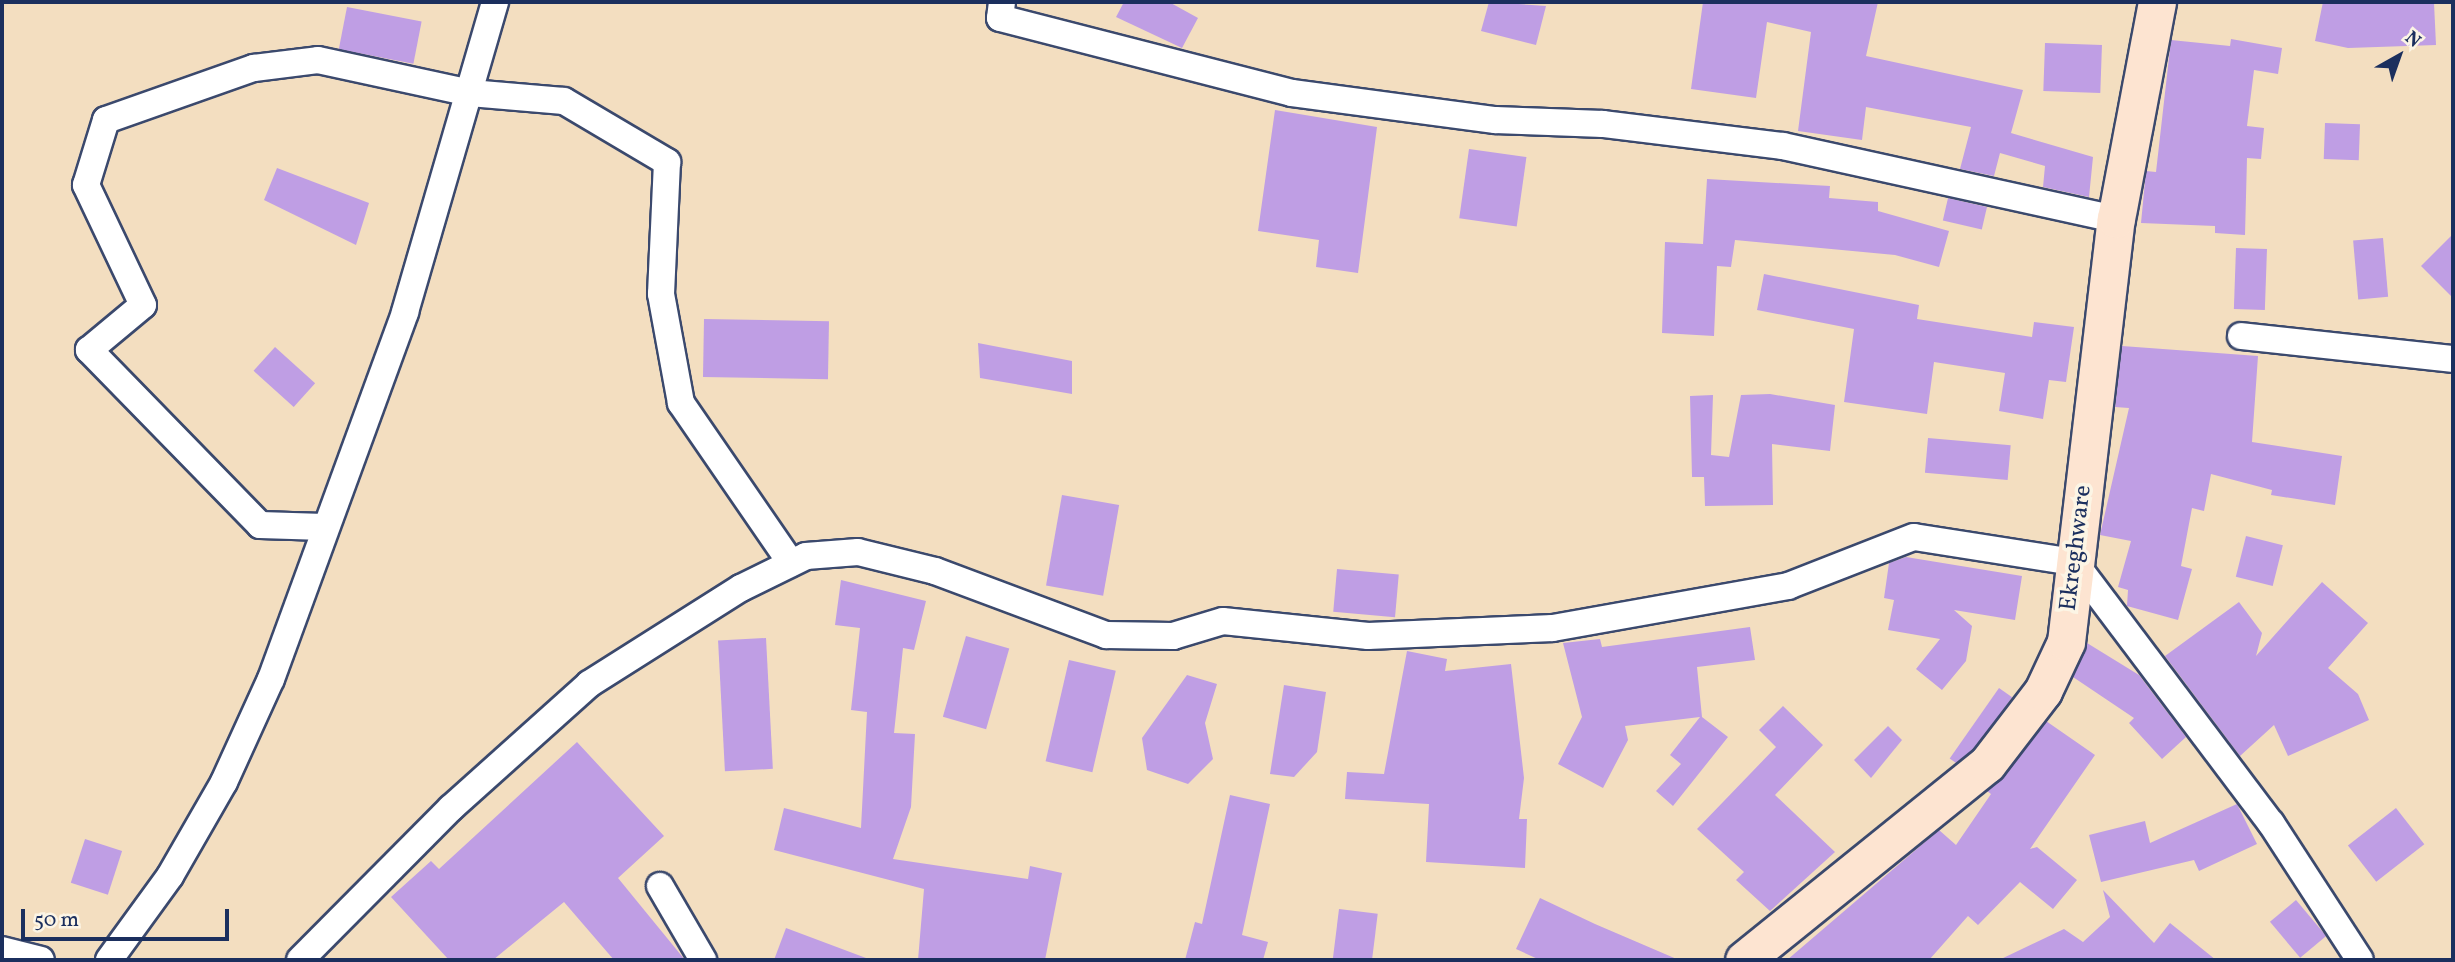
<!DOCTYPE html>
<html>
<head>
<meta charset="utf-8">
<style>
	body { margin:0 }
	#map { position:relative; width:2455px; height:962px; overflow:hidden; background:#f3dec0; font-family:Vollkorn,serif }
	div>[style] { position:absolute }
	.building>* { inset:0; background:#bf9ee4; transform-origin:0 0 }
	.roads { filter:drop-shadow(2px 0 #3b496d) drop-shadow(-2px 0 #3b496d) drop-shadow(0 2px #3b496d) drop-shadow(0 -2px #3b496d) }
	.street>* { height:26px; margin:-13px; padding:0 13px; transform-origin:13px; border-radius:13px; background:#fff }
	.secondary>* { height:37px; margin:-18.5px; padding:0 18.5px; transform-origin:18.5px; border-radius:18.5px; background:#fde4d1 }
	span { translate:-50% -50%; white-space:nowrap; text-align:center; line-height:1.15; -webkit-text-stroke:7px #fcf5e5; paint-order:stroke }
	.street-label { font-size:24px; color:#1b2f5e }
	.frame { position:absolute; inset:0; border:4px solid #1b2f5e; pointer-events:none }
	.north { position:absolute; left:2364px; top:21px; width:70px; height:70px; -webkit-text-stroke:5px #fcf5e5; paint-order:stroke; rotate:40deg; font-size:19px; font-weight:700; line-height:28px; text-align:center; color:#1b2f5e }
	.north::after { content:''; display:block; margin:auto; width:24px; height:32px; background:#1b2f5e; clip-path:polygon(50% 0,100% 100%,50% 72%,0 100%) }
	.scale { position:absolute; left:21px; top:909px; width:208px; height:32px; box-sizing:border-box; border:4px solid #1b2f5e; border-top:0; padding-left:9px; font-size:21px; line-height:24px; white-space:nowrap; color:#1b2f5e; -webkit-text-stroke:5px #fcf5e5; paint-order:stroke }
</style>
</head>
<body>
<div id="map">
	<div class="building">
		<i style="clip-path:polygon(1124px 2px,1169px 2px,1198px 18px,1182px 48px,1116px 17px)"></i>
		<i style="clip-path:polygon(1489px 2px,1546px 6px,1536px 45px,1481px 31px)"></i>
		<i style="clip-path:polygon(1703px 2px,1878px 2px,1866px 56px,2023px 90px,2011px 133px,2093px 157px,2089px 197px,2043px 187px,2045px 166px,2000px 153px,1994px 176px,1960px 169px,1971px 127px,1866px 107px,1862px 140px,1798px 131px,1811px 32px,1767px 22px,1756px 98px,1691px 89px)"></i>
		<i style="clip-path:polygon(2323px 2px,2434px 3px,2436px 45px,2348px 48px,2315px 41px)"></i>
		<i style="left:347px;top:7px;width:76px;height:43px;rotate:11deg"></i>
		<i style="clip-path:polygon(2231px 39px,2282px 48px,2278px 74px,2254px 70px,2247px 126px,2264px 128px,2261px 159px,2247px 158px,2245px 235px,2215px 233px,2215px 226px,2141px 223px,2146px 171px,2156px 172px,2171px 40px,2230px 46px)"></i>
		<i style="left:2045px;top:43px;width:57px;height:48px;rotate:2deg"></i>
		<i style="clip-path:polygon(1275px 110px,1377px 127px,1358px 273px,1316px 267px,1319px 240px,1258px 231px)"></i>
		<i style="left:2325px;top:123px;width:35px;height:36px;rotate:2deg"></i>
		<i style="left:1469px;top:149px;width:58px;height:70px;rotate:8deg"></i>
		<i style="clip-path:polygon(277px 168px,369px 203px,356px 245px,264px 200px)"></i>
		<i style="clip-path:polygon(1707px 179px,1830px 186px,1829px 198px,1878px 202px,1878px 211px,1949px 231px,1939px 267px,1895px 255px,1735px 240px,1731px 267px,1717px 266px,1714px 336px,1662px 333px,1665px 242px,1703px 244px)"></i>
		<i style="left:1948px;top:198px;width:40px;height:23px;rotate:13deg"></i>
		<i style="clip-path:polygon(2453px 234px,2453px 298px,2421px 266px)"></i>
		<i style="left:2383px;top:238px;width:59px;height:30px;rotate:85deg"></i>
		<i style="left:2236px;top:248px;width:31px;height:61px;rotate:2deg"></i>
		<i style="clip-path:polygon(1764px 274px,1919px 305px,1917px 319px,2032px 337px,2034px 322px,2074px 327px,2066px 382px,2049px 380px,2043px 419px,1999px 411px,2005px 373px,1934px 362px,1927px 414px,1844px 402px,1854px 329px,1757px 310px)"></i>
		<i style="left:704px;top:319px;width:125px;height:58px;rotate:1deg"></i>
		<i style="clip-path:polygon(978px 343px,1072px 361px,1072px 394px,980px 378px)"></i>
		<i style="clip-path:polygon(2122px 346px,2258px 356px,2252px 442px,2342px 456px,2335px 505px,2271px 495px,2272px 490px,2211px 474px,2204px 511px,2192px 508px,2181px 566px,2192px 569px,2178px 620px,2127px 606px,2128px 590px,2118px 587px,2131px 541px,2100px 535px,2129px 408px,2115px 407px)"></i>
		<i style="left:275px;top:347px;width:54px;height:32px;rotate:42deg"></i>
		<i style="clip-path:polygon(1770px 394px,1835px 405px,1830px 451px,1772px 444px,1773px 505px,1705px 506px,1704px 477px,1692px 477px,1690px 396px,1713px 395px,1711px 455px,1729px 457px,1741px 395px)"></i>
		<i style="left:1928px;top:438px;width:83px;height:35px;rotate:5deg"></i>
		<i style="left:1062px;top:495px;width:58px;height:92px;rotate:10deg"></i>
		<i style="left:2246px;top:536px;width:38px;height:42px;rotate:14deg"></i>
		<i style="clip-path:polygon(1906px 557px,2022px 576px,2015px 620px,1954px 610px,1972px 626px,1966px 661px,1942px 690px,1916px 669px,1940px 639px,1888px 630px,1894px 600px,1884px 598px,1889px 563px)"></i>
		<i style="left:1337px;top:569px;width:62px;height:43px;rotate:5deg"></i>
		<i style="clip-path:polygon(841px 580px,926px 601px,914px 650px,903px 648px,894px 733px,915px 734px,911px 807px,893px 859px,1028px 879px,1030px 866px,1062px 873px,1045px 960px,918px 960px,924px 889px,774px 850px,784px 808px,861px 828px,867px 712px,851px 710px,860px 628px,835px 625px)"></i>
		<i style="clip-path:polygon(2322px 582px,2368px 623px,2328px 668px,2358px 694px,2369px 720px,2288px 756px,2274px 725px,2240px 756px,2165px 656px,2239px 602px,2262px 633px,2256px 656px)"></i>
		<i style="clip-path:polygon(1750px 627px,1755px 660px,1697px 667px,1702px 717px,1728px 737px,1673px 806px,1656px 791px,1681px 764px,1670px 755px,1700px 717px,1625px 726px,1628px 740px,1603px 788px,1558px 764px,1582px 717px,1563px 643px,1600px 639px,1602px 647px)"></i>
		<i style="left:966px;top:636px;width:45px;height:84px;rotate:16deg"></i>
		<i style="left:766px;top:638px;width:131px;height:48px;rotate:87deg"></i>
		<i style="clip-path:polygon(2087px 643px,2139px 675px,2186px 737px,2162px 759px,2129px 723px,2134px 718px,2073px 677px)"></i>
		<i style="clip-path:polygon(1407px 651px,1447px 659px,1445px 671px,1511px 664px,1524px 778px,1519px 819px,1527px 819px,1525px 868px,1426px 862px,1429px 804px,1345px 799px,1347px 772px,1384px 774px)"></i>
		<i style="left:1069px;top:660px;width:48px;height:104px;rotate:13deg"></i>
		<i style="clip-path:polygon(1187px 675px,1217px 684px,1205px 723px,1213px 759px,1188px 784px,1147px 770px,1142px 738px)"></i>
		<i style="clip-path:polygon(1284px 685px,1326px 692px,1317px 752px,1294px 777px,1270px 774px)"></i>
		<i style="left:1999px;top:688px;width:16px;height:86px;rotate:35deg"></i>
		<i style="clip-path:polygon(1783px 706px,1823px 745px,1775px 795px,1835px 852px,1770px 911px,1736px 880px,1744px 872px,1697px 829px,1776px 747px,1759px 730px)"></i>
		<i style="clip-path:polygon(2046px 721px,2095px 755px,2030px 849px,2037px 847px,2077px 880px,2053px 909px,2020px 882px,1978px 925px,1968px 916px,1929px 960px,1787px 960px,1939px 830px,1956px 845px,1991px 794px,1987px 791px)"></i>
		<i style="clip-path:polygon(1888px 726px,1902px 740px,1871px 778px,1854px 760px)"></i>
		<i style="clip-path:polygon(577px 742px,664px 836px,618px 878px,685px 960px,614px 960px,564px 902px,493px 960px,449px 960px,391px 897px,431px 861px,439px 869px)"></i>
		<i style="clip-path:polygon(1230px 795px,1270px 804px,1242px 935px,1268px 942px,1263px 960px,1185px 960px,1195px 922px,1202px 924px)"></i>
		<i style="clip-path:polygon(2237px 804px,2257px 844px,2199px 871px,2194px 860px,2101px 882px,2089px 835px,2145px 821px,2150px 843px)"></i>
		<i style="left:2396px;top:808px;width:46px;height:61px;rotate:52deg"></i>
		<i style="left:85px;top:839px;width:39px;height:46px;rotate:18deg"></i>
		<i style="clip-path:polygon(2103px 890px,2154px 943px,2170px 923px,2216px 960px,1999px 960px,2064px 929px,2083px 942px,2110px 917px)"></i>
		<i style="clip-path:polygon(1540px 898px,1595px 924px,1679px 960px,1540px 960px,1516px 949px)"></i>
		<i style="left:2296px;top:900px;width:47px;height:34px;rotate:50deg"></i>
		<i style="left:1339px;top:909px;width:39px;height:51px;rotate:7deg"></i>
		<i style="clip-path:polygon(786px 928px,866px 958px,865px 960px,774px 960px)"></i>
	</div>
	<div class="roads">
		<div class="street">
			<i style="left:1002px;top:2px;width:16px;rotate:97deg"></i>
			<i style="left:1000px;top:18px;width:301px;rotate:14.4deg"></i>
			<i style="left:1292px;top:93px;width:205px;rotate:7.6deg"></i>
			<i style="left:1495px;top:120px;width:108px;rotate:2.1deg"></i>
			<i style="left:1603px;top:124px;width:181px;rotate:7deg"></i>
			<i style="left:1783px;top:146px;width:341px;rotate:12.4deg"></i>
			<i style="left:2241px;top:336px;width:213px;rotate:6.2deg"></i>
			<i style="left:324px;top:527px;width:64px;rotate:-178.2deg"></i>
			<i style="left:260px;top:525px;width:245px;rotate:-134.3deg"></i>
			<i style="left:89px;top:350px;width:70px;rotate:-39.8deg"></i>
			<i style="left:143px;top:305px;width:133px;rotate:-115.4deg"></i>
			<i style="left:86px;top:185px;width:68px;rotate:-72.9deg"></i>
			<i style="left:106px;top:120px;width:157px;rotate:-19.4deg"></i>
			<i style="left:254px;top:68px;width:64px;rotate:-7.1deg"></i>
			<i style="left:318px;top:60px;width:156px;rotate:12.2deg"></i>
			<i style="left:470px;top:93px;width:94px;rotate:4.9deg"></i>
			<i style="left:564px;top:101px;width:120px;rotate:30.6deg"></i>
			<i style="left:667px;top:162px;width:132px;rotate:92.6deg"></i>
			<i style="left:661px;top:294px;width:111px;rotate:79.6deg"></i>
			<i style="left:681px;top:403px;width:194px;rotate:55.5deg"></i>
			<i style="left:660px;top:886px;width:86px;rotate:59.8deg"></i>
			<i style="left:2px;top:950px;width:40px;rotate:14.4deg"></i>
			<i style="left:109px;top:960px;width:104px;rotate:-54deg"></i>
			<i style="left:170px;top:876px;width:108px;rotate:-60.1deg"></i>
			<i style="left:224px;top:782px;width:113px;rotate:-65.5deg"></i>
			<i style="left:271px;top:679px;width:391px;rotate:-69.9deg"></i>
			<i style="left:405px;top:312px;width:323px;rotate:-73.8deg"></i>
			<i style="left:300px;top:960px;width:214px;rotate:-45.2deg"></i>
			<i style="left:451px;top:808px;width:186px;rotate:-41.9deg"></i>
			<i style="left:589px;top:684px;width:180px;rotate:-32.3deg"></i>
			<i style="left:741px;top:588px;width:72px;rotate:-26.2deg"></i>
			<i style="left:806px;top:556px;width:52px;rotate:-4.4deg"></i>
			<i style="left:858px;top:552px;width:79px;rotate:13.9deg"></i>
			<i style="left:935px;top:571px;width:183px;rotate:20.5deg"></i>
			<i style="left:1106px;top:635px;width:67px;rotate:0.9deg"></i>
			<i style="left:1173px;top:636px;width:52px;rotate:-16.7deg"></i>
			<i style="left:1223px;top:621px;width:146px;rotate:5.9deg"></i>
			<i style="left:1368px;top:636px;width:185px;rotate:-2.5deg"></i>
			<i style="left:1553px;top:628px;width:239px;rotate:-10.1deg"></i>
			<i style="left:1788px;top:586px;width:135px;rotate:-21.3deg"></i>
			<i style="left:1914px;top:537px;width:162px;rotate:8.9deg"></i>
			<i style="left:2074px;top:562px;width:327px;rotate:53deg"></i>
			<i style="left:2271px;top:823px;width:163px;rotate:57deg"></i>
		</div>
		<div class="secondary">
			<i style="left:1744px;top:960px;width:312px;rotate:-38.9deg"></i>
			<i style="left:1987px;top:764px;width:92px;rotate:-52.5deg"></i>
			<i style="left:2043px;top:691px;width:54px;rotate:-64.9deg"></i>
			<i style="left:2066px;top:642px;width:426px;rotate:-83.3deg"></i>
			<i style="left:2116px;top:219px;width:221px;rotate:-79.3deg"></i>
		</div>
	</div>
	<div class="street-label">
		<span style="left:2077px;top:548px;rotate:-83deg">Ekreghware</span>
	</div>
	<div class="frame"></div>
	<div class="north">N</div>
	<div class="scale">50 m</div>
</div>
</body>
</html>
